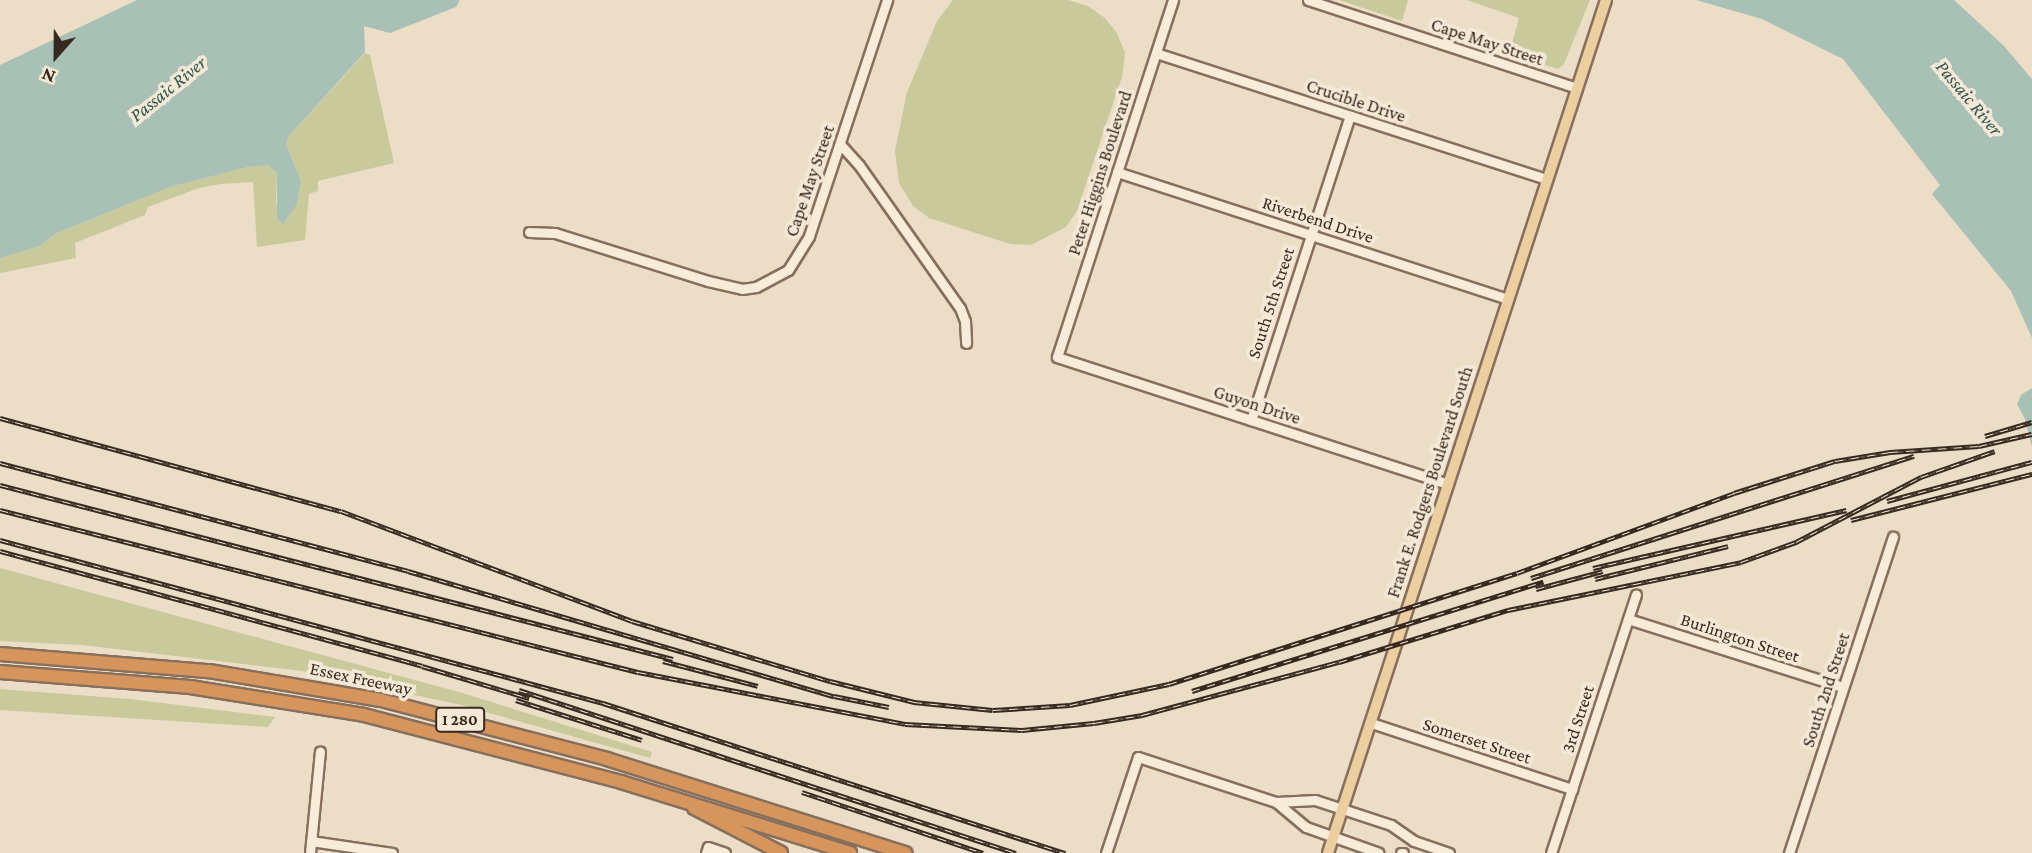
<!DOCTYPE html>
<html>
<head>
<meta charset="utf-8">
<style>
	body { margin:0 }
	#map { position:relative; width:2032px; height:853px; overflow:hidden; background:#ecddc7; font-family:"Crimson Pro",serif }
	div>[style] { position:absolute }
	.green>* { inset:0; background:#c9ca9b }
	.water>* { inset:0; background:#a8c0b6 }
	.roads { filter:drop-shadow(2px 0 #876f5d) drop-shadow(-2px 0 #876f5d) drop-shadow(0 2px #876f5d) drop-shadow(0 -2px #876f5d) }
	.minor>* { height:9px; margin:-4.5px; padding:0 4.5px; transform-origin:4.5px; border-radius:4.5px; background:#f7ebda }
	.major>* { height:10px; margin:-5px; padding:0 5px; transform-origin:5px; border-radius:5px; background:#eccea1 }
	.highway>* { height:12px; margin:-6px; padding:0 6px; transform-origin:6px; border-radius:6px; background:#d5955d }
	.rail>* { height:5px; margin-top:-2.5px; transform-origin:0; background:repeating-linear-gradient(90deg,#f4e8d6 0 8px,#382920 0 16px); box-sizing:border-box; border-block:2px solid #382920 }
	span { translate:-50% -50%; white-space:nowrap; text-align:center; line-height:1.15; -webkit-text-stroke:7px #f4e8d6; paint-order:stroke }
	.shield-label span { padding:2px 5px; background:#f4e8d6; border:2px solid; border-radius:5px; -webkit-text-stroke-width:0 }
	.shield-label { font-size:16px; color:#382920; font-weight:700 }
	.street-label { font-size:18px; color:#382920 }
	.water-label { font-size:19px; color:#305650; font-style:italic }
	.north { position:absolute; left:21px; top:21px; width:70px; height:70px; -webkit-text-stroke:5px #f4e8d6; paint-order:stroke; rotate:201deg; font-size:19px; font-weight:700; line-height:28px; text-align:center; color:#382920 }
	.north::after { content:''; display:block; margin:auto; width:24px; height:32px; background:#382920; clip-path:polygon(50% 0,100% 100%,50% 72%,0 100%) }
</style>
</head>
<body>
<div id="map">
	<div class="green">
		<i style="clip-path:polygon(953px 0,1068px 0,1088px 6px,1105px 18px,1117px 33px,1125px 53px,1122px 77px,1077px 211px,1066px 227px,1031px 245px,1010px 244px,929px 218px,913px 206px,899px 183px,895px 151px,907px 92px,937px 21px)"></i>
		<i style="clip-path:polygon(1339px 0,1408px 0,1402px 21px)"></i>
		<i style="clip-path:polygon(1467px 0,1590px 0,1564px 64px,1558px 69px,1509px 54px,1519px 18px)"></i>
		<i style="clip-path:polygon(365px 53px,370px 55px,394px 163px,318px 181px,318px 191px,309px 194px,305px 240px,257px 247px,253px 182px,221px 184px,199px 188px,148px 207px,145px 215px,75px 243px,76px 258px,0 273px,0 258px,40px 246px,55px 234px,170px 187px,248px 167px,268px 165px,277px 173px,276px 204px,297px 204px,301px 181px,286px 144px,289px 136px)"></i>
		<i style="clip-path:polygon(0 568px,459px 692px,652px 752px,650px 758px,461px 705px,303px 671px,82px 645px,0 641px)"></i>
		<i style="clip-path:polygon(0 689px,130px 699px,275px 717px,268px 727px,0 710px)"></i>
	</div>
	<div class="water">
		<i style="clip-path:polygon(137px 0,460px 0,456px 7px,390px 33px,364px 26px,365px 52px,289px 136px,286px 144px,301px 181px,297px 204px,283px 224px,277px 218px,277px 173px,268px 165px,248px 167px,170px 187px,55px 234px,40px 246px,0 258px,0 65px)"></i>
		<i style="clip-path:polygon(1696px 0,1954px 0,2003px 45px,2032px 79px,2032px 338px,2011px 291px,1932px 194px,1940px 185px,1843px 59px,1762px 19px)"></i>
		<i style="clip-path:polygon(2032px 388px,2032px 447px,2025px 419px,2017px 404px,2021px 395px)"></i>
	</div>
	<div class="roads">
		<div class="minor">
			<i style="left:1173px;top:0;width:375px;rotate:108deg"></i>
			<i style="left:1057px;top:357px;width:411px;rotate:18deg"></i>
			<i style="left:1308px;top:0;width:283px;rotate:18.1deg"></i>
			<i style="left:1156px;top:53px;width:411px;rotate:17.9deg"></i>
			<i style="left:840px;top:144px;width:28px;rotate:48deg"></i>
			<i style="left:859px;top:165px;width:175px;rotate:54.8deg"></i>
			<i style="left:960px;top:308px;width:14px;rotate:69deg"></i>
			<i style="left:965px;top:321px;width:22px;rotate:87deg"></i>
			<i style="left:1117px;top:172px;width:411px;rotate:18deg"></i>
			<i style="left:529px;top:232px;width:26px;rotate:2deg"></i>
			<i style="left:555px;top:233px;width:160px;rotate:17.4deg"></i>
			<i style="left:708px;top:281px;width:35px;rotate:13deg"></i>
			<i style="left:742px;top:289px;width:14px;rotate:-8deg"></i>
			<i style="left:756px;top:287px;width:36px;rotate:-28deg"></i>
			<i style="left:788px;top:270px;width:40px;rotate:-58deg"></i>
			<i style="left:809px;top:236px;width:249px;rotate:-71.7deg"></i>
			<i style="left:1251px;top:420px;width:320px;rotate:-72deg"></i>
			<i style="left:1628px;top:619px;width:225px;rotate:17.6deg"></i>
			<i style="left:1371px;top:723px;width:212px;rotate:18.2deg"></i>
			<i style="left:1276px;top:802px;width:39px;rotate:-3deg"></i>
			<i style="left:1315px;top:800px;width:80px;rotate:18.2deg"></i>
			<i style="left:1391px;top:825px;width:28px;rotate:35deg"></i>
			<i style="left:1414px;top:841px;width:37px;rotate:19deg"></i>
			<i style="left:311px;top:841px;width:82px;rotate:8.4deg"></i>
			<i style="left:310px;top:853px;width:102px;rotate:-84.4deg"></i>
			<i style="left:706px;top:853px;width:6px;rotate:-72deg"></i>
			<i style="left:708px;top:847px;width:18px;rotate:19deg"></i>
			<i style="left:1106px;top:853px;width:101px;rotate:-71.6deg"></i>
			<i style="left:1138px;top:757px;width:145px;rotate:18.1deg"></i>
			<i style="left:1276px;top:802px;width:39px;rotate:40deg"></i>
			<i style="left:1306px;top:827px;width:77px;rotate:19.6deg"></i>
			<i style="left:1401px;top:853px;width:2px"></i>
			<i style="left:1551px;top:853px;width:272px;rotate:-71.8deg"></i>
			<i style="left:1789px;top:853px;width:333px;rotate:-71.8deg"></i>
		</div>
		<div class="major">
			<i style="left:1328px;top:853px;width:897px;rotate:-71.95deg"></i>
		</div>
		<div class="highway">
			<i style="left:0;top:654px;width:210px;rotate:4.7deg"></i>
			<i style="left:209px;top:671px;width:174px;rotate:9.6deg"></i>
			<i style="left:381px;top:700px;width:234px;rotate:14.6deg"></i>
			<i style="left:607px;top:759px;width:313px;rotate:17.5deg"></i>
			<i style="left:0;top:672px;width:191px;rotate:4.5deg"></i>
			<i style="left:190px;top:687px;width:176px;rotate:9.1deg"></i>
			<i style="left:364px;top:715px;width:266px;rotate:14.6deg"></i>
			<i style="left:621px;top:782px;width:240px;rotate:17.2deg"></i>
			<i style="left:694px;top:808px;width:98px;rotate:27.3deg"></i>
		</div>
	</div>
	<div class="rail">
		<i style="left:0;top:418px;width:353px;rotate:15.3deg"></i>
		<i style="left:341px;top:511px;width:311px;rotate:20.7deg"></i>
		<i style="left:632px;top:621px;width:207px;rotate:16.9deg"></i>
		<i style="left:830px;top:681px;width:87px;rotate:14deg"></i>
		<i style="left:914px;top:702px;width:79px;rotate:5.8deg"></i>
		<i style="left:993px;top:710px;width:77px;rotate:-3.7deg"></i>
		<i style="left:1070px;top:705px;width:101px;rotate:-12deg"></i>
		<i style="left:1169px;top:684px;width:365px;rotate:-17.7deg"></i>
		<i style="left:1517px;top:573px;width:231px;rotate:-20.2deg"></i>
		<i style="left:1734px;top:493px;width:106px;rotate:-17.6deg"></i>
		<i style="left:1835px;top:461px;width:56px;rotate:-9.3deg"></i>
		<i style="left:1890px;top:452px;width:89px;rotate:-3.9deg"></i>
		<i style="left:1979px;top:446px;width:54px;rotate:-12.8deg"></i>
		<i style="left:1985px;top:436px;width:49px;rotate:-16.6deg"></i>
		<i style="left:0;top:463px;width:422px;rotate:14.8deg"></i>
		<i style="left:408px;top:571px;width:444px;rotate:16.4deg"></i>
		<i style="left:834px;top:696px;width:56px;rotate:11.3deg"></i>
		<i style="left:0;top:485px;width:695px;rotate:14.5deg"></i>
		<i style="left:1887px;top:501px;width:150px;rotate:-15.1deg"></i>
		<i style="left:0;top:510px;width:658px;rotate:14.25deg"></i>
		<i style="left:638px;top:672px;width:272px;rotate:11deg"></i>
		<i style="left:905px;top:724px;width:117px;rotate:2.9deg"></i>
		<i style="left:1022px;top:730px;width:72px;rotate:-5.6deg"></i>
		<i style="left:1094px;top:723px;width:49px;rotate:-9.5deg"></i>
		<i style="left:1142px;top:715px;width:204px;rotate:-15.1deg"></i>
		<i style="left:1339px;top:662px;width:177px;rotate:-17.1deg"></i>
		<i style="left:1508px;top:610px;width:238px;rotate:-11.6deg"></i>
		<i style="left:1741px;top:562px;width:59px;rotate:-20deg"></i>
		<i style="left:1796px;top:542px;width:141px;rotate:-27.5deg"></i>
		<i style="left:1921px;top:477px;width:78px;rotate:-19.4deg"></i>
		<i style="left:1851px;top:520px;width:187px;rotate:-14.3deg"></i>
		<i style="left:0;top:540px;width:625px;rotate:15.13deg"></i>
		<i style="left:603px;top:703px;width:486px;rotate:18deg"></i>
		<i style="left:0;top:551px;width:437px;rotate:15.2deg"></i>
		<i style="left:422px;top:666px;width:112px;rotate:16.7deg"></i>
		<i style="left:1593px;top:568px;width:260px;rotate:-12.9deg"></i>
		<i style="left:1531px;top:578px;width:402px;rotate:-17.7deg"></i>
		<i style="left:1595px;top:579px;width:137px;rotate:-13.9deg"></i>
		<i style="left:1536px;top:589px;width:69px;rotate:-15deg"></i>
		<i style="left:663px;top:661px;width:98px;rotate:14.7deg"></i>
		<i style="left:519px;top:690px;width:523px;rotate:18.16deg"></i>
		<i style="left:1192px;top:691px;width:368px;rotate:-17.3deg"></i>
		<i style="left:516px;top:700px;width:132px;rotate:17.6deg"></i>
		<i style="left:802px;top:792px;width:191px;rotate:18.6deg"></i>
	</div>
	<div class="shield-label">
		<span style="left:460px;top:720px">I 280</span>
	</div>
	<div class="street-label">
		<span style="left:1487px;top:42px;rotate:18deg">Cape May Street</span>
		<span style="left:1356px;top:101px;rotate:18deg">Crucible Drive</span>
		<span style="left:1100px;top:173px;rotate:-72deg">Peter Higgins Boulevard</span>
		<span style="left:810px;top:181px;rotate:-71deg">Cape May Street</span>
		<span style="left:1318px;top:220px;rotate:18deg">Riverbend Drive</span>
		<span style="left:1271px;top:303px;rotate:-72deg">South 5th Street</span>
		<span style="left:1257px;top:405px;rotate:18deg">Guyon Drive</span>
		<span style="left:1430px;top:482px;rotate:-72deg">Frank E. Rodgers Boulevard South</span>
		<span style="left:1740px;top:638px;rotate:18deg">Burlington Street</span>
		<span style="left:361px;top:679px;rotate:12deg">Essex Freeway</span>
		<span style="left:1826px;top:690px;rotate:-72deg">South 2nd Street</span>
		<span style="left:1578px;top:719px;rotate:-72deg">3rd Street</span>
		<span style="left:1477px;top:741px;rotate:18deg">Somerset Street</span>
	</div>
	<div class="water-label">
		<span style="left:168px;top:89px;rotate:-39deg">Passaic River</span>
		<span style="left:1969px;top:98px;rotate:50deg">Passaic River</span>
	</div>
	<div class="north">N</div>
</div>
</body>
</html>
